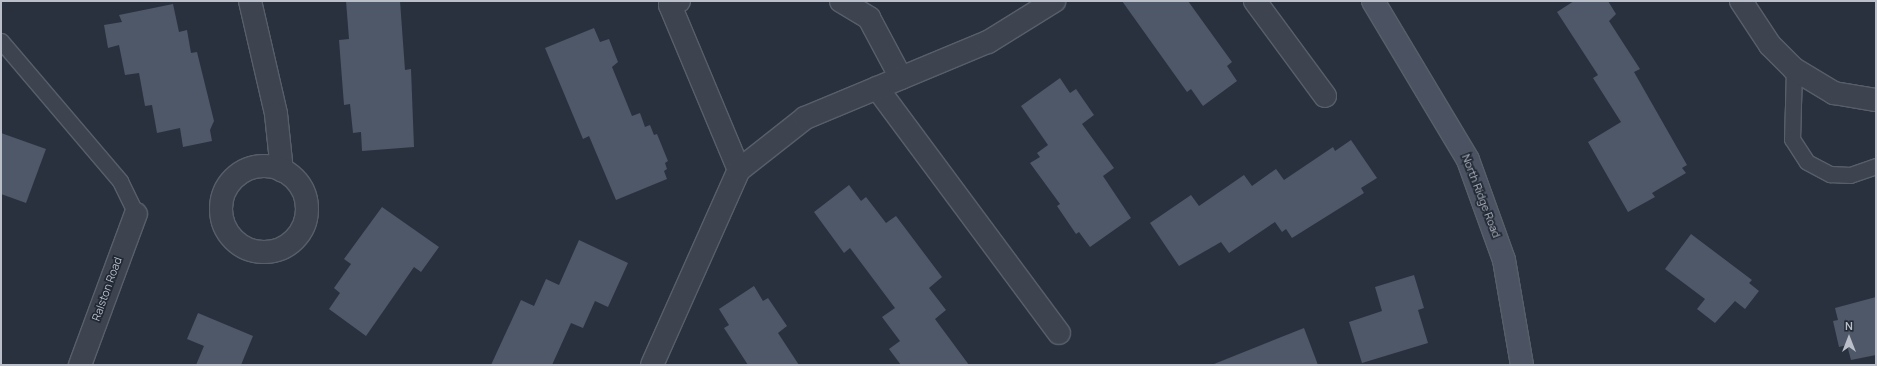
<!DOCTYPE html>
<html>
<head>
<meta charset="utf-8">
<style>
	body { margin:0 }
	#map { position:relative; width:1877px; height:366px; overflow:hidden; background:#29313f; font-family:Manrope,sans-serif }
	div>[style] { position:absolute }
	.building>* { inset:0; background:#4f5868 }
	.roads { filter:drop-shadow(1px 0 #585f6a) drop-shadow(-1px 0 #585f6a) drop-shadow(0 1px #585f6a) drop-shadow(0 -1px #585f6a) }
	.service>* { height:15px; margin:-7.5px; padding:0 7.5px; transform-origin:7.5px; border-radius:7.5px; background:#3d4450 }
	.minor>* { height:22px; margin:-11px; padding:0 11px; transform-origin:11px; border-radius:11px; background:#3d4450 }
	.minor>.ring { margin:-11px; padding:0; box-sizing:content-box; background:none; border:22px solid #3d4450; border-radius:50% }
	.secondary>* { height:22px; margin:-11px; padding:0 11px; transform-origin:11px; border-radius:11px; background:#4b5362 }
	span { translate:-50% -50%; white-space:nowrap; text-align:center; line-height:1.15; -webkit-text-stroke:3.5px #212935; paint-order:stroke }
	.street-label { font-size:11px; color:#babfca }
	.frame { position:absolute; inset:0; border:2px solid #babfca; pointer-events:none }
	.north { position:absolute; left:1829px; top:318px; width:40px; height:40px; -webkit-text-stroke:3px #212935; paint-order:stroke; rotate:0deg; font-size:11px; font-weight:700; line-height:16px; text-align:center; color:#babfca }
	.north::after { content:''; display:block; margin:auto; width:14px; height:18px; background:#babfca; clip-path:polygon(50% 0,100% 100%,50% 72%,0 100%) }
</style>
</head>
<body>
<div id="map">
	<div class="building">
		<i style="clip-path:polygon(346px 1px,400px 1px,405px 70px,411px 69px,414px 147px,362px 151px,361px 132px,353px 133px,350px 104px,344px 105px,339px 40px,349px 39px)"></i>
		<i style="clip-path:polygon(1122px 1px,1188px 1px,1232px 62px,1227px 66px,1237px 81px,1203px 106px,1191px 89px,1187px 92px)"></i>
		<i style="clip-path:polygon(1574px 1px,1608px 1px,1616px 14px,1609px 21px,1640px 69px,1634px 72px,1687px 165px,1682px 168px,1686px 173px,1652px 193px,1655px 197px,1628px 212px,1588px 142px,1621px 122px,1593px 78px,1598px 75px,1557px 12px)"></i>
		<i style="clip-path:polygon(173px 4px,179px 32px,187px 30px,191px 53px,197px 52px,214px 121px,210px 130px,212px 141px,183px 147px,180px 128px,157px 133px,152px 105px,145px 106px,139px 73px,125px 75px,119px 45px,108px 48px,104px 25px,122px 22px,119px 15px)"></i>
		<i style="clip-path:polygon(594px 28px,600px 42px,609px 39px,618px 62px,612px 67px,632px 116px,640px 113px,645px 127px,650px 125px,654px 135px,657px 134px,668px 161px,665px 163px,667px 169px,664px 171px,667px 179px,616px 200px,589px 136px,583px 139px,545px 48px)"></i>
		<i style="clip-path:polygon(1060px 78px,1070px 93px,1076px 89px,1094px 115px,1082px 124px,1114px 168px,1103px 176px,1131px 218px,1090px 247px,1079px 232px,1076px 234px,1057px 206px,1060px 204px,1030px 163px,1040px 157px,1037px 153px,1048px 145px,1021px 106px)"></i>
		<i style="clip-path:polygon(1px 133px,46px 149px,26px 203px,1px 194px)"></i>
		<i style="clip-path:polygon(1351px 140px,1377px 178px,1361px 188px,1364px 193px,1292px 238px,1286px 229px,1282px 232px,1275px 222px,1229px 253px,1221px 242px,1179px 266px,1150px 223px,1191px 195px,1199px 206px,1244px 175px,1252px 186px,1276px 169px,1284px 180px,1333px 147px,1335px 151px)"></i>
		<i style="clip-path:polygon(849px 185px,861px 201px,866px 197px,886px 223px,896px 216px,942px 277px,929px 288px,946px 310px,935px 319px,969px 365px,901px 365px,889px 349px,900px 341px,882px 317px,895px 308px,850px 248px,844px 253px,814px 212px)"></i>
		<i style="clip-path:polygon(382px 207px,439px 247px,421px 272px,414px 267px,366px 336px,329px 309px,340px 293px,334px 288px,351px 264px,344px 259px)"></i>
		<i style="clip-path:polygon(1691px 234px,1752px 280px,1749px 283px,1759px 291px,1745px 309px,1735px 301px,1715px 323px,1697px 309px,1705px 299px,1665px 269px)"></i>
		<i style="clip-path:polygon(579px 240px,628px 263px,608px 307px,595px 301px,583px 328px,571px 323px,552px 365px,491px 365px,521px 300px,534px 306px,546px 279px,559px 285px)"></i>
		<i style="clip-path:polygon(1414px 275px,1424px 308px,1418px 310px,1428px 343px,1362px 363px,1349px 322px,1382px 311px,1375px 287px)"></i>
		<i style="clip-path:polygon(754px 286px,763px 301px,768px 298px,787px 326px,778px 333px,799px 365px,748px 365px,724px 328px,729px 325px,719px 309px)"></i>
		<i style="clip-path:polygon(1876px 297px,1876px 355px,1851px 360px,1847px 345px,1839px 347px,1833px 321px,1838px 320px,1835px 308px)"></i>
		<i style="clip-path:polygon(198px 313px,253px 336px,241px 365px,196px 365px,204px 346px,187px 339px)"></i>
		<i style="clip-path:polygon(1304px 328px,1318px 365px,1215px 365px,1214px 364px)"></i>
	</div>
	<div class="roads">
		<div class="service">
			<i style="left:1px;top:41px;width:184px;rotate:49.6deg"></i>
			<i style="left:120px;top:181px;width:37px;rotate:64deg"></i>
			<i style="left:1794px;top:69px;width:70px;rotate:91.6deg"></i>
			<i style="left:1792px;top:139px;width:27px;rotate:57deg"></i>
			<i style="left:1807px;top:162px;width:26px;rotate:28deg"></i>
			<i style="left:1830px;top:174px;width:20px;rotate:3deg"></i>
			<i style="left:1850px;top:175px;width:28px;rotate:-19deg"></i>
		</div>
		<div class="minor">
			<i style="left:250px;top:1px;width:116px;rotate:77deg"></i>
			<i style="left:276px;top:114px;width:57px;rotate:84deg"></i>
			<i style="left:679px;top:1px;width:10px;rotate:156deg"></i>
			<i style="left:670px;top:5px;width:179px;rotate:67.3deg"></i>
			<i style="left:841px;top:1px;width:33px;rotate:31deg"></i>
			<i style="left:869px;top:18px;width:68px;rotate:61.9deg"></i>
			<i style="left:1255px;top:1px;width:118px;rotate:53.6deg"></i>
			<i style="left:1741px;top:1px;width:53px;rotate:56.6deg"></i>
			<i style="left:1770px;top:45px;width:34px;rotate:45deg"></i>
			<i style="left:1794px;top:69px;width:47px;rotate:31deg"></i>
			<i style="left:1834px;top:93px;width:43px;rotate:9.5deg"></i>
			<i style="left:877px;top:88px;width:305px;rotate:53.4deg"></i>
			<i class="ring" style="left:221px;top:166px;width:64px;height:64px"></i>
			<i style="left:80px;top:365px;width:161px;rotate:-69.7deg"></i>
			<i style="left:652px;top:365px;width:214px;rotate:-66deg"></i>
			<i style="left:739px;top:170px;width:84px;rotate:-38.2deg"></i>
			<i style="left:805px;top:118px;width:198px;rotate:-22.6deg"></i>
			<i style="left:988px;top:42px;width:78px;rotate:-31.8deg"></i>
		</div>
		<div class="secondary">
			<i style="left:1373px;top:1px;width:185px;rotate:59.1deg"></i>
			<i style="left:1468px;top:160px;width:106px;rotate:70.2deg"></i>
			<i style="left:1504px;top:260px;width:107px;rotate:80.3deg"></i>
		</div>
	</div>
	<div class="street-label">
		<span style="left:1481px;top:196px;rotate:69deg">North Ridge Road</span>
		<span style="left:107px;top:289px;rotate:-70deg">Ralston Road</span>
	</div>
	<div class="frame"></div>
	<div class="north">N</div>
</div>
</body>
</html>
